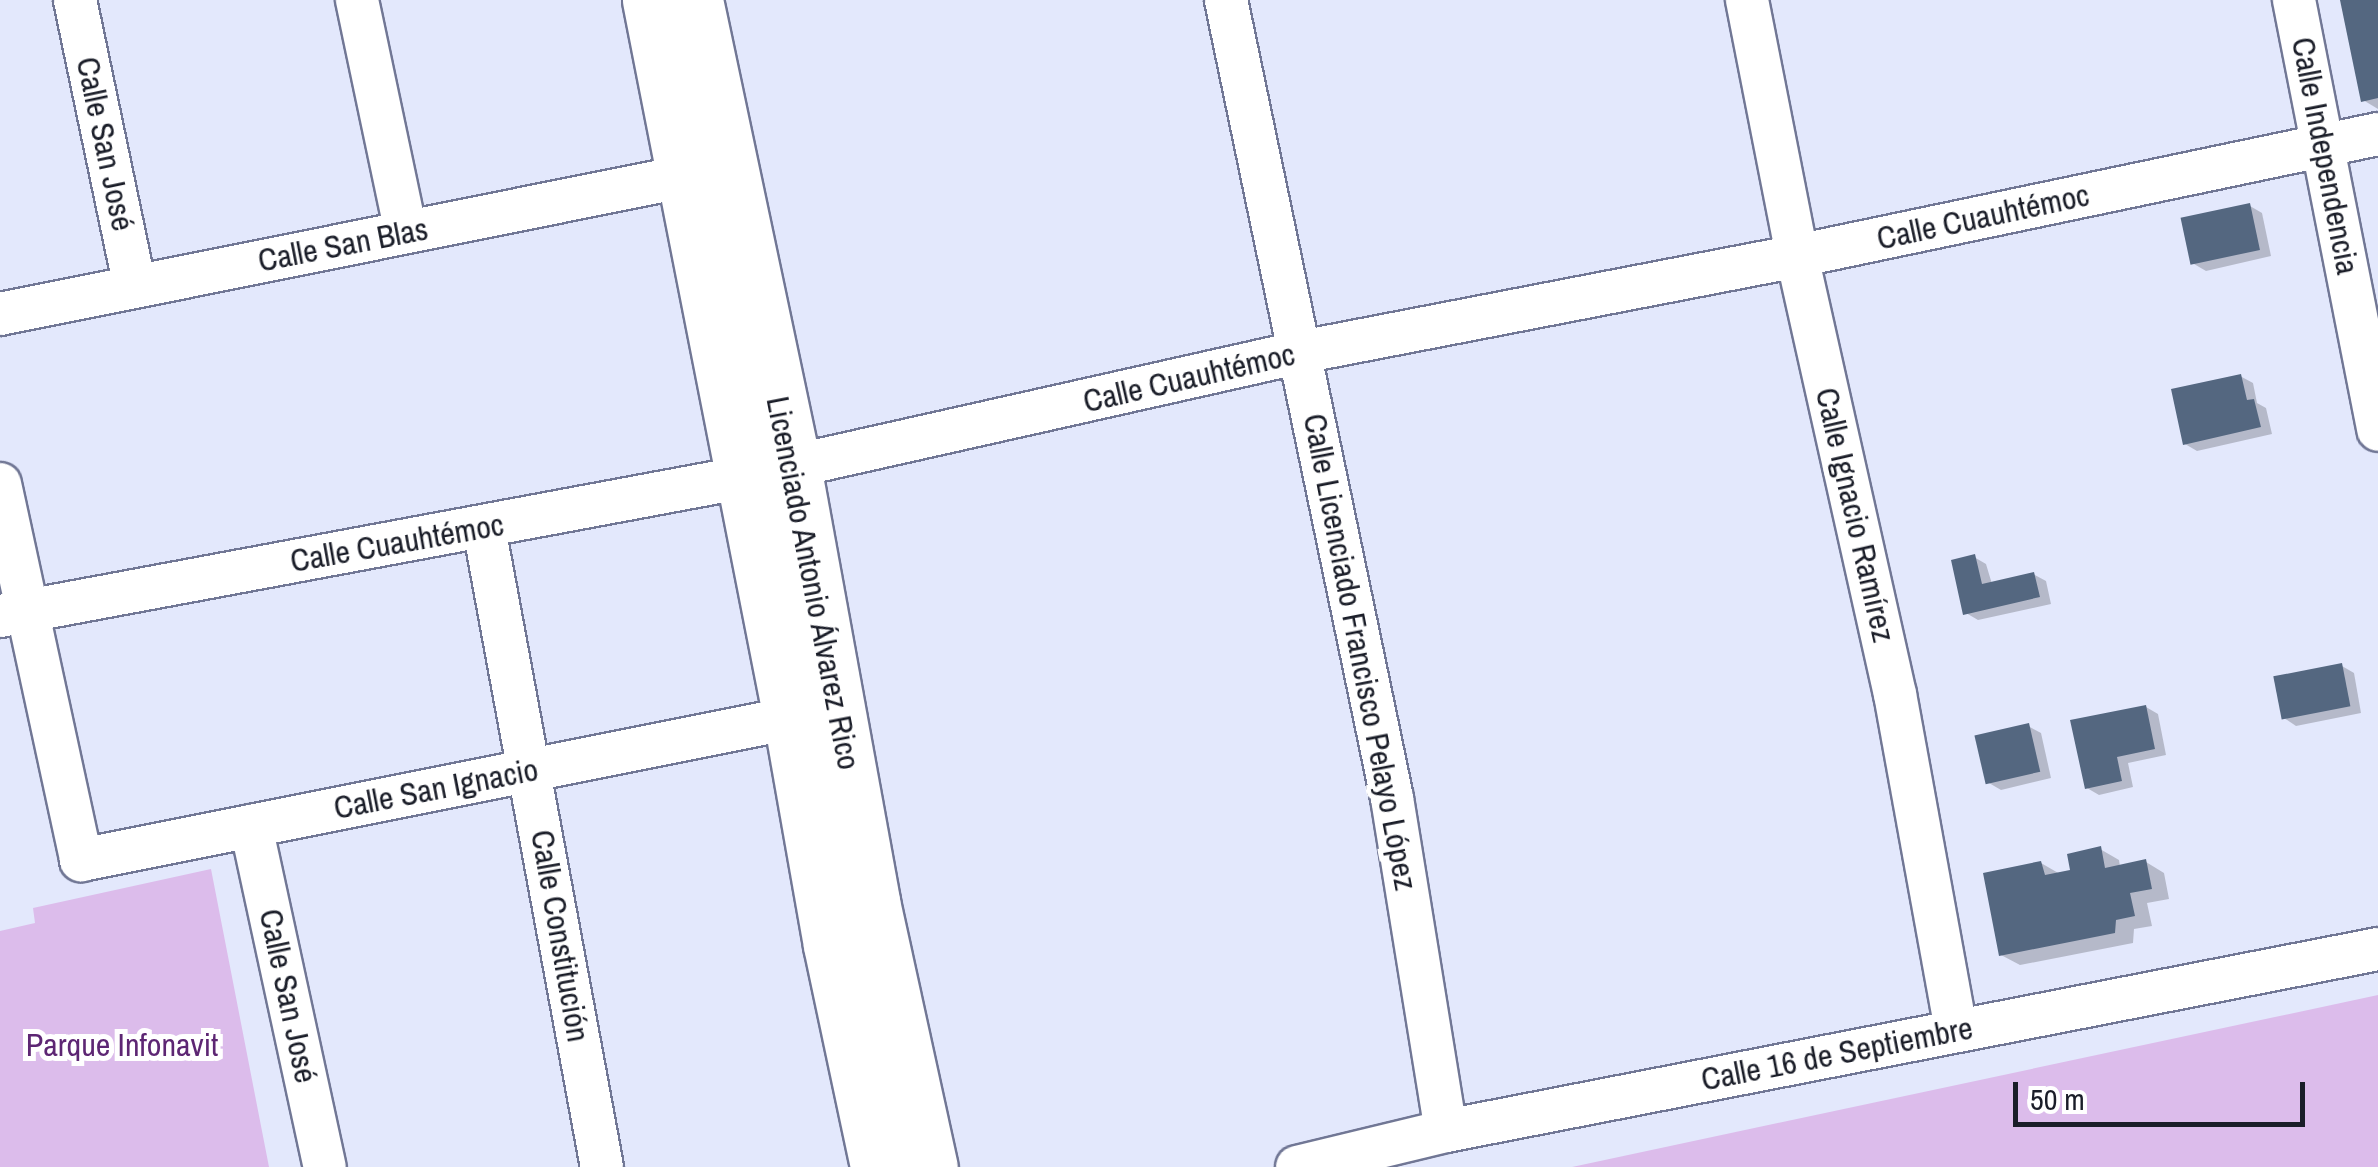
<!DOCTYPE html>
<html>
<head>
<meta charset="utf-8">
<style>
	body { margin:0 }
	#map { position:relative; width:2378px; height:1167px; overflow:hidden; background:#e3e8fc; font-family:"Archivo Narrow",sans-serif }
	div>[style] { position:absolute }
	.green>* { inset:0; background:#dcbceb }
	.shadow>* { inset:0; background:#0003 }
	.building>* { inset:0; background:#546780; transform-origin:0 0 }
	.roads { filter:drop-shadow(2px 0 #717795) drop-shadow(-2px 0 #717795) drop-shadow(0 2px #717795) drop-shadow(0 -2px #717795) }
	.street>* { height:42px; margin:-21px; padding:0 21px; transform-origin:21px; border-radius:21px; background:#fff }
	.secondary>* { height:55px; margin:-27.5px; padding:0 27.5px; transform-origin:27.5px; border-radius:27.5px; background:#fff }
	span { translate:-50% -50%; white-space:nowrap; text-align:center; line-height:1.15; -webkit-text-stroke:10px #fff; paint-order:stroke }
	.street-label { font-size:32px; color:#1a1d28 }
	.park-label { font-size:32px; color:#5d2673 }
	.scale { position:absolute; left:2013px; top:1082px; width:292px; height:45px; box-sizing:border-box; border:5px solid #1a1d28; border-top:0; padding-left:12px; font-size:30px; line-height:35px; white-space:nowrap; color:#1a1d28; -webkit-text-stroke:8px #fff; paint-order:stroke }
</style>
</head>
<body>
<div id="map">
	<div class="green">
		<i style="clip-path:polygon(211px 869px,269px 1167px,0 1167px,0 931px,35px 923px,33px 908px)"></i>
		<i style="clip-path:polygon(2378px 995px,2378px 1167px,1572px 1167px)"></i>
	</div>
	<div class="shadow">
		<i style="clip-path:polygon(2342px 0,2378px 0,2378px 109px,2363px 100px)"></i>
		<i style="clip-path:polygon(2250px 206px,2262px 213px,2271px 256px,2206px 271px,2194px 264px)"></i>
		<i style="clip-path:polygon(2240px 376px,2253px 383px,2257px 403px,2266px 408px,2272px 434px,2197px 451px,2185px 444px)"></i>
		<i style="clip-path:polygon(1974px 557px,1986px 564px,1992px 584px,2033px 574px,2046px 581px,2051px 604px,1978px 620px,1966px 613px)"></i>
		<i style="clip-path:polygon(2342px 666px,2354px 673px,2361px 713px,2296px 726px,2284px 718px)"></i>
		<i style="clip-path:polygon(2146px 707px,2158px 714px,2166px 755px,2128px 763px,2133px 787px,2099px 795px,2087px 788px)"></i>
		<i style="clip-path:polygon(2028px 726px,2041px 733px,2051px 778px,2001px 790px,1989px 783px)"></i>
		<i style="clip-path:polygon(2100px 849px,2119px 860px,2120px 867px,2146px 862px,2164px 873px,2169px 899px,2147px 903px,2152px 926px,2134px 929px,2133px 943px,2020px 965px,2001px 955px,2041px 863px,2060px 874px,2073px 872px)"></i>
	</div>
	<div class="building">
		<i style="clip-path:polygon(2340px 0,2378px 0,2378px 98px,2361px 102px)"></i>
		<i style="left:2250px;top:203px;width:48px;height:71px;rotate:78deg"></i>
		<i style="clip-path:polygon(2241px 374px,2247px 400px,2254px 399px,2261px 427px,2183px 445px,2171px 389px)"></i>
		<i style="clip-path:polygon(1975px 554px,1982px 584px,2034px 572px,2040px 597px,1963px 615px,1951px 560px)"></i>
		<i style="left:2342px;top:663px;width:44px;height:70px;rotate:79deg"></i>
		<i style="clip-path:polygon(2146px 705px,2155px 749px,2117px 757px,2122px 781px,2085px 789px,2070px 720px)"></i>
		<i style="left:2029px;top:723px;width:50px;height:56px;rotate:77deg"></i>
		<i style="clip-path:polygon(2101px 846px,2105px 868px,2146px 859px,2152px 889px,2130px 893px,2135px 916px,2116px 920px,2115px 933px,1999px 956px,1983px 873px,2041px 861px,2045px 875px,2070px 870px,2067px 854px)"></i>
	</div>
	<div class="roads">
		<div class="street">
			<i style="left:75px;top:0;width:293px;rotate:78.2deg"></i>
			<i style="left:357px;top:0;width:237px;rotate:78.1deg"></i>
			<i style="left:1226px;top:0;width:815px;rotate:78.25deg"></i>
			<i style="left:1392px;top:798px;width:337px;rotate:80.8deg"></i>
			<i style="left:1747px;top:0;width:261px;rotate:78.9deg"></i>
			<i style="left:1797px;top:256px;width:449px;rotate:77.4deg"></i>
			<i style="left:1895px;top:694px;width:342px;rotate:79.7deg"></i>
			<i style="left:2294px;top:0;width:438px;rotate:78.9deg"></i>
			<i style="left:0;top:314px;width:700px;rotate:-11.37deg"></i>
			<i style="left:0;top:484px;width:385px;rotate:77.8deg"></i>
			<i style="left:81px;top:860px;width:724px;rotate:-11.31deg"></i>
			<i style="left:484px;top:528px;width:650px;rotate:79.54deg"></i>
			<i style="left:0;top:616px;width:758px;rotate:-10.57deg"></i>
			<i style="left:745px;top:477px;width:570px;rotate:-12.67deg"></i>
			<i style="left:1301px;top:352px;width:505px;rotate:-10.95deg"></i>
			<i style="left:1797px;top:256px;width:594px;rotate:-11.86deg"></i>
			<i style="left:251px;top:826px;width:349px;rotate:77.8deg"></i>
			<i style="left:1297px;top:1167px;width:153px;rotate:-13.6deg"></i>
			<i style="left:1446px;top:1131px;width:950px;rotate:-11.05deg"></i>
		</div>
		<div class="secondary">
			<i style="left:650px;top:0;width:732px;rotate:78.89deg"></i>
			<i style="left:791px;top:718px;width:230px;rotate:80deg"></i>
			<i style="left:831px;top:945px;width:227px;rotate:78deg"></i>
			<i style="left:695px;top:0;width:476px;rotate:78.1deg"></i>
			<i style="left:793px;top:466px;width:443px;rotate:79.7deg"></i>
			<i style="left:872px;top:902px;width:271px;rotate:77.7deg"></i>
		</div>
	</div>
	<div class="street-label">
		<span style="left:105px;top:144px;rotate:78deg">Calle San José</span>
		<span style="left:2325px;top:156px;rotate:79deg">Calle Independencia</span>
		<span style="left:1983px;top:217px;rotate:-12deg">Calle Cuauhtémoc</span>
		<span style="left:343px;top:245px;rotate:-11deg">Calle San Blas</span>
		<span style="left:1189px;top:378px;rotate:-13deg">Calle Cuauhtémoc</span>
		<span style="left:1855px;top:515px;rotate:77deg">Calle Ignacio Ramírez</span>
		<span style="left:397px;top:543px;rotate:-10deg">Calle Cuauhtémoc</span>
		<span style="left:813px;top:583px;rotate:79deg">Licenciado Antonio Álvarez Rico</span>
		<span style="left:1360px;top:652px;rotate:79deg">Calle Licenciado Francisco Pelayo López</span>
		<span style="left:436px;top:789px;rotate:-11deg">Calle San Ignacio</span>
		<span style="left:560px;top:936px;rotate:80deg">Calle Constitución</span>
		<span style="left:288px;top:996px;rotate:78deg">Calle San José</span>
		<span style="left:1837px;top:1054px;rotate:-11deg">Calle 16 de Septiembre</span>
	</div>
	<div class="park-label">
		<span style="left:122px;top:1045px">Parque Infonavit</span>
	</div>
	<div class="scale">50 m</div>
</div>
</body>
</html>
